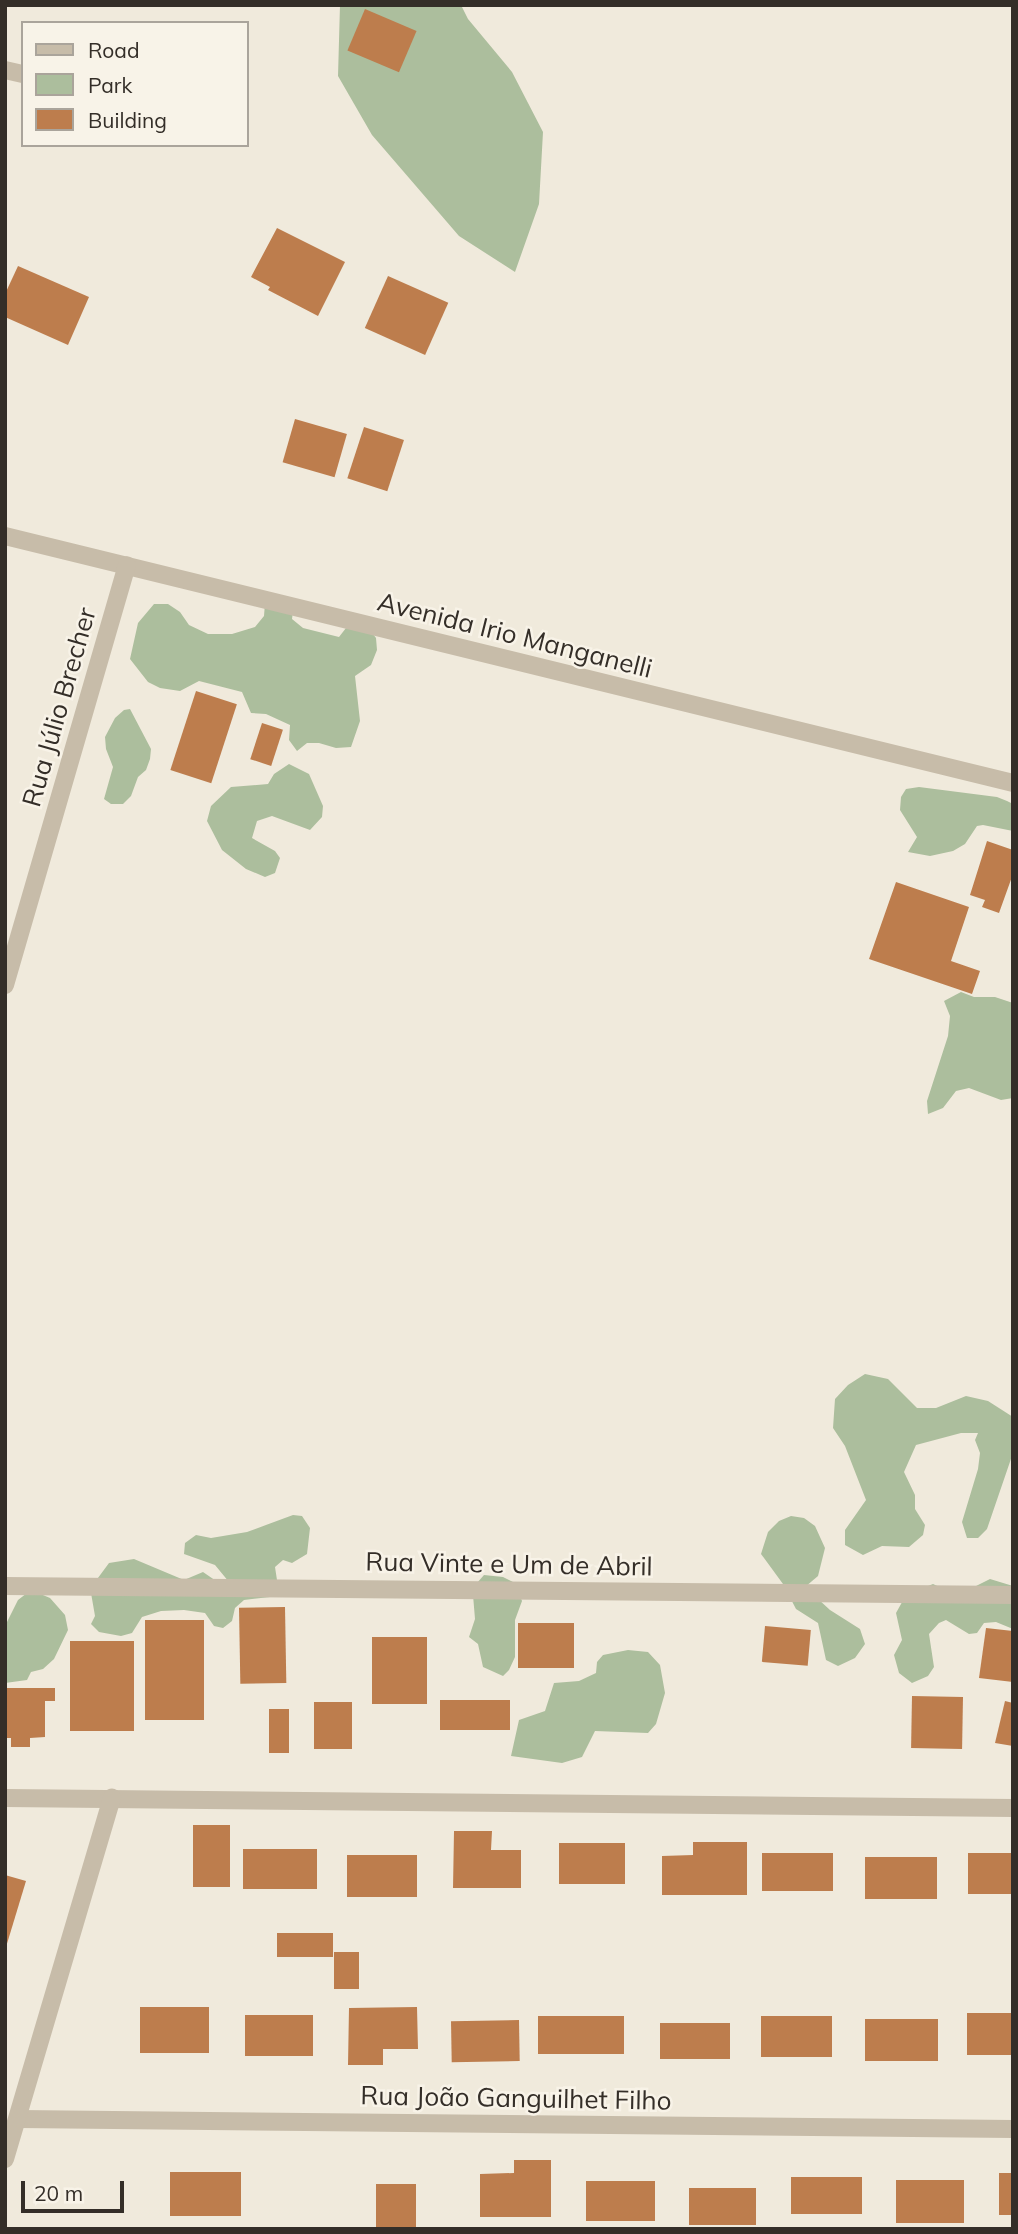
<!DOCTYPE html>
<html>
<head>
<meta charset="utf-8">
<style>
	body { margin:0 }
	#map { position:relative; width:1018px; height:2234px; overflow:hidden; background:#f0eadc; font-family:Mulish,sans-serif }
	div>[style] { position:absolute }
	.green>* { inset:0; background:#acbe9d }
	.building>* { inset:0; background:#bd7d4d; transform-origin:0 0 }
	.minor>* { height:18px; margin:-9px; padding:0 9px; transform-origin:9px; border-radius:9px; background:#c7bca9 }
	span { translate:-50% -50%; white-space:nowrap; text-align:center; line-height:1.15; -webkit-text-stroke:5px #f8f3e8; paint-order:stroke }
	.street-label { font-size:26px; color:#342e28 }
	.frame { position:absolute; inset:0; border:7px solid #342e28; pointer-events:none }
	.legend { position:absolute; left:21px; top:21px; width:228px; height:126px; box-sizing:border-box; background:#f8f3e8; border:2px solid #aaa49b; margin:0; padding:9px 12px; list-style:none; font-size:21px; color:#342e28 }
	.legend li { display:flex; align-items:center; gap:14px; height:35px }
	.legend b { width:35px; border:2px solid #aaa49b }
	.scale { position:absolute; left:21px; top:2181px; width:103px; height:32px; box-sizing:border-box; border:4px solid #342e28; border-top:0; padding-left:9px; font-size:21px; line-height:24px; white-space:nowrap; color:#342e28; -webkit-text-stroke:5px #f8f3e8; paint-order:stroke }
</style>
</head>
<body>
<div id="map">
	<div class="green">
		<i style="clip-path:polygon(340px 5px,461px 5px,468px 19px,512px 72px,543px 132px,539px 204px,515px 272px,459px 236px,372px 135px,338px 76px)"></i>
		<i style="clip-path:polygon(265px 603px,293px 611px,292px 619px,303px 628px,339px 637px,346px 628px,370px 630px,376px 638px,377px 650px,371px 665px,355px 676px,360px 721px,351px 747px,336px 748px,319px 743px,307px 743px,297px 751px,289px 740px,290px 725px,266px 714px,251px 713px,242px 692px,199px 681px,180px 691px,160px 688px,148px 682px,130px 659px,138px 623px,154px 604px,168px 604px,180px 612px,189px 625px,208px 634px,232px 634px,255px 627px,264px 616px)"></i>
		<i style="clip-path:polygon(130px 709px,151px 749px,150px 759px,146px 770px,138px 777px,131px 796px,123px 804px,111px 804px,104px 799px,113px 767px,106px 749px,105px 737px,115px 718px,124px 710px)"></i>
		<i style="clip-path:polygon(289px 764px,309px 774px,323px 806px,322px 817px,310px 830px,272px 816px,257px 821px,252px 838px,275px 851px,280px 858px,275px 873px,265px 877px,246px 869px,222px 850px,207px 821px,211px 806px,231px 787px,268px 784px,274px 774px)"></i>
		<i style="clip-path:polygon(919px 787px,997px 797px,1007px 801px,1013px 804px,1013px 831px,983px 825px,977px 826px,965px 844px,953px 851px,930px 856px,908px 852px,917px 837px,900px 810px,901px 797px,906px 789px)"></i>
		<i style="clip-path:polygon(961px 992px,974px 997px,995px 997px,1013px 1003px,1013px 1098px,1001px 1100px,969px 1088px,956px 1091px,943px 1108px,928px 1114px,927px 1101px,948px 1036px,950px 1016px,944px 1001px)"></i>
		<i style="clip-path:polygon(865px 1374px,888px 1379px,917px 1408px,936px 1408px,966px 1396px,988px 1401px,1013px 1417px,1013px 1453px,987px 1529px,978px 1538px,967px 1538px,962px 1522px,978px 1469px,980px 1453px,975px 1440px,978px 1433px,961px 1433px,916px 1445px,904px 1472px,915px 1495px,915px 1509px,925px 1525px,923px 1535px,909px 1547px,882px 1546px,863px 1555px,845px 1545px,845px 1530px,866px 1500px,845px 1446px,833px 1428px,835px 1399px,848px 1385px)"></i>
		<i style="clip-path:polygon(293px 1515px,302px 1516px,310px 1528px,307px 1554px,292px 1563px,283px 1560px,275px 1567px,277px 1580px,270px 1597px,244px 1600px,235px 1608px,232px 1621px,223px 1628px,214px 1626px,205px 1613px,184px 1610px,161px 1611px,142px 1617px,132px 1633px,121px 1636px,99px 1632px,91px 1624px,95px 1616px,91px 1593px,95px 1582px,109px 1563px,134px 1559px,184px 1580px,203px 1572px,219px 1583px,229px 1582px,215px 1565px,184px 1554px,185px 1543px,196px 1535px,211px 1538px,247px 1532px)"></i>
		<i style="clip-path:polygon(791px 1516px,804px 1518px,815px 1526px,825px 1548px,818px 1576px,805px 1587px,830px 1610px,860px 1629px,865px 1644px,855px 1658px,838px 1666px,826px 1660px,818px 1623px,796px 1609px,783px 1584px,761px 1554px,768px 1532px,779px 1521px)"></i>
		<i style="clip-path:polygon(484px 1575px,503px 1577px,515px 1583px,522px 1601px,515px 1620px,515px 1657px,509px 1670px,503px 1676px,483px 1667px,478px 1644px,469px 1637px,475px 1619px,473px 1595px,477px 1583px)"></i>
		<i style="clip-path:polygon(990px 1579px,1013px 1586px,1013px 1629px,996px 1622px,984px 1623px,977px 1633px,969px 1634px,946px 1620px,939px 1623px,929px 1634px,934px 1667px,928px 1676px,912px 1683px,899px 1673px,894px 1655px,902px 1640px,896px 1613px,906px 1595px,933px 1584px,948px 1591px,976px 1586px)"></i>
		<i style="clip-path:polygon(31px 1590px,50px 1598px,65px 1615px,68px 1630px,54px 1659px,43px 1669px,31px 1672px,27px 1680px,5px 1683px,5px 1626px,18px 1600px)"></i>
		<i style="clip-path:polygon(628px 1650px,648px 1652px,660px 1665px,665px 1693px,656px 1724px,648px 1733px,595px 1731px,582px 1757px,562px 1763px,511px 1756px,519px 1720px,545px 1711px,554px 1683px,579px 1681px,596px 1673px,597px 1662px,603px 1655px)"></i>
	</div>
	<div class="building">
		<i style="left:365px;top:9px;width:56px;height:45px;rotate:23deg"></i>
		<i style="clip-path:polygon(277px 228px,345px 262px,318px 316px,268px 290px,270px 287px,251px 277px)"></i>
		<i style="clip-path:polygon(18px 266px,89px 297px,68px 345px,5px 317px,5px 294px)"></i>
		<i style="left:388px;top:276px;width:66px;height:57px;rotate:24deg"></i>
		<i style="left:295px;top:419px;width:54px;height:45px;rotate:16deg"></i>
		<i style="left:364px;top:427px;width:42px;height:54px;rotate:18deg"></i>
		<i style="left:196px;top:691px;width:43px;height:83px;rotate:18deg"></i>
		<i style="left:262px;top:723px;width:22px;height:38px;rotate:18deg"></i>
		<i style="clip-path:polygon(987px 841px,1013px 850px,1013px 874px,999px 913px,982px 907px,985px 900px,970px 895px)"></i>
		<i style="clip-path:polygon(896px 882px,969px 907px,951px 961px,980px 971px,972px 994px,869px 959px)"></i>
		<i style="left:285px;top:1607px;width:76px;height:46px;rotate:89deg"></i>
		<i style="left:145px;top:1620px;width:59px;height:100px"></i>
		<i style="left:518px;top:1623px;width:56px;height:45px"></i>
		<i style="left:765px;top:1626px;width:46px;height:36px;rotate:5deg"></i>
		<i style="clip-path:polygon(986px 1628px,1013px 1631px,1013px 1682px,979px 1678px)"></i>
		<i style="left:372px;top:1637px;width:55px;height:67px"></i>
		<i style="left:134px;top:1641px;width:90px;height:64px;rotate:90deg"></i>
		<i style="clip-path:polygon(5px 1688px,55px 1688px,55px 1701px,45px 1701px,45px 1737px,30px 1738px,30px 1747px,11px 1747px,11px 1738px,5px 1738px)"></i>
		<i style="left:912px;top:1696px;width:51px;height:52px;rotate:1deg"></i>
		<i style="left:440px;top:1700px;width:70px;height:30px"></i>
		<i style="clip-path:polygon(1005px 1701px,1013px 1703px,1013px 1746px,995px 1743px)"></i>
		<i style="left:314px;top:1702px;width:38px;height:47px"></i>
		<i style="left:269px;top:1709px;width:20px;height:44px"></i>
		<i style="left:193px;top:1825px;width:37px;height:62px"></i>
		<i style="clip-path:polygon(454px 1831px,492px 1831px,491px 1850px,521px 1850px,521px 1888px,453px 1888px)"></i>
		<i style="clip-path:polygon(693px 1842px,747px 1842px,747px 1895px,662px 1895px,662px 1856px,693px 1855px)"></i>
		<i style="left:625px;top:1843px;width:41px;height:66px;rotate:90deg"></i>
		<i style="left:243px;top:1849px;width:74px;height:40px"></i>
		<i style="left:833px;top:1853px;width:38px;height:71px;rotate:90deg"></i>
		<i style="left:968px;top:1853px;width:45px;height:41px"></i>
		<i style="left:347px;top:1855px;width:70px;height:42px"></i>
		<i style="left:937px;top:1857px;width:42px;height:72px;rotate:90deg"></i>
		<i style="clip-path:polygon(5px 1875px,26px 1881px,6px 1947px,5px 1947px)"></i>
		<i style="left:277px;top:1933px;width:56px;height:24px"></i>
		<i style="left:334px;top:1952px;width:25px;height:37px"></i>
		<i style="left:140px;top:2007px;width:69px;height:46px"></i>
		<i style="clip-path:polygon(417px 2007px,418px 2049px,383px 2049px,383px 2065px,348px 2065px,349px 2008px)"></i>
		<i style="left:967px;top:2013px;width:46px;height:42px"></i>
		<i style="left:245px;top:2015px;width:68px;height:41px"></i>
		<i style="left:538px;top:2016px;width:86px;height:38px"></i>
		<i style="left:761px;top:2016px;width:71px;height:41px"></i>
		<i style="left:865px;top:2019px;width:73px;height:42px"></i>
		<i style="left:519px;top:2020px;width:41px;height:68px;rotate:89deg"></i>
		<i style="left:730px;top:2023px;width:36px;height:70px;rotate:90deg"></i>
		<i style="clip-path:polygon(514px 2160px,551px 2160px,551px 2217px,480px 2217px,480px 2174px,514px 2173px)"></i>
		<i style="left:170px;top:2172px;width:71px;height:44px"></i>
		<i style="left:999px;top:2173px;width:14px;height:42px"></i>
		<i style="left:791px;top:2177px;width:71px;height:37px"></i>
		<i style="left:896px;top:2180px;width:68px;height:43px"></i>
		<i style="left:655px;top:2181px;width:40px;height:69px;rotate:90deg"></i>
		<i style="left:376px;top:2184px;width:40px;height:43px"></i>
		<i style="left:689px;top:2188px;width:67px;height:37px"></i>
	</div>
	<div class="minor">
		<i style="left:5px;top:70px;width:18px;rotate:13deg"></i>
		<i style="left:5px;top:536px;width:1038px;rotate:13.77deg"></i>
		<i style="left:5px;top:985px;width:437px;rotate:-73.8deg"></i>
		<i style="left:5px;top:1586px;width:1008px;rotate:0.51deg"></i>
		<i style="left:5px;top:1798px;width:1008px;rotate:0.57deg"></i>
		<i style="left:19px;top:2119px;width:994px;rotate:0.58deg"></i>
		<i style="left:5px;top:2159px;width:377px;rotate:-73.5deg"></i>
	</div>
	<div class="street-label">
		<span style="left:515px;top:635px;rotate:14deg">Avenida Irio Manganelli</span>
		<span style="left:59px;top:707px;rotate:-74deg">Rua Júlio Brecher</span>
		<span style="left:509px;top:1564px;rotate:1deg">Rua Vinte e Um de Abril</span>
		<span style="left:516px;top:2098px;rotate:1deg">Rua João Ganguilhet Filho</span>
	</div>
	<div class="frame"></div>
	<ul class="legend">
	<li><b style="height:9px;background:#c7bca9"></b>Road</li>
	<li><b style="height:19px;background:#acbe9d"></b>Park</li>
	<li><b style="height:19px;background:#bd7d4d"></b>Building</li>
	</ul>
	<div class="scale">20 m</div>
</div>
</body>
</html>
